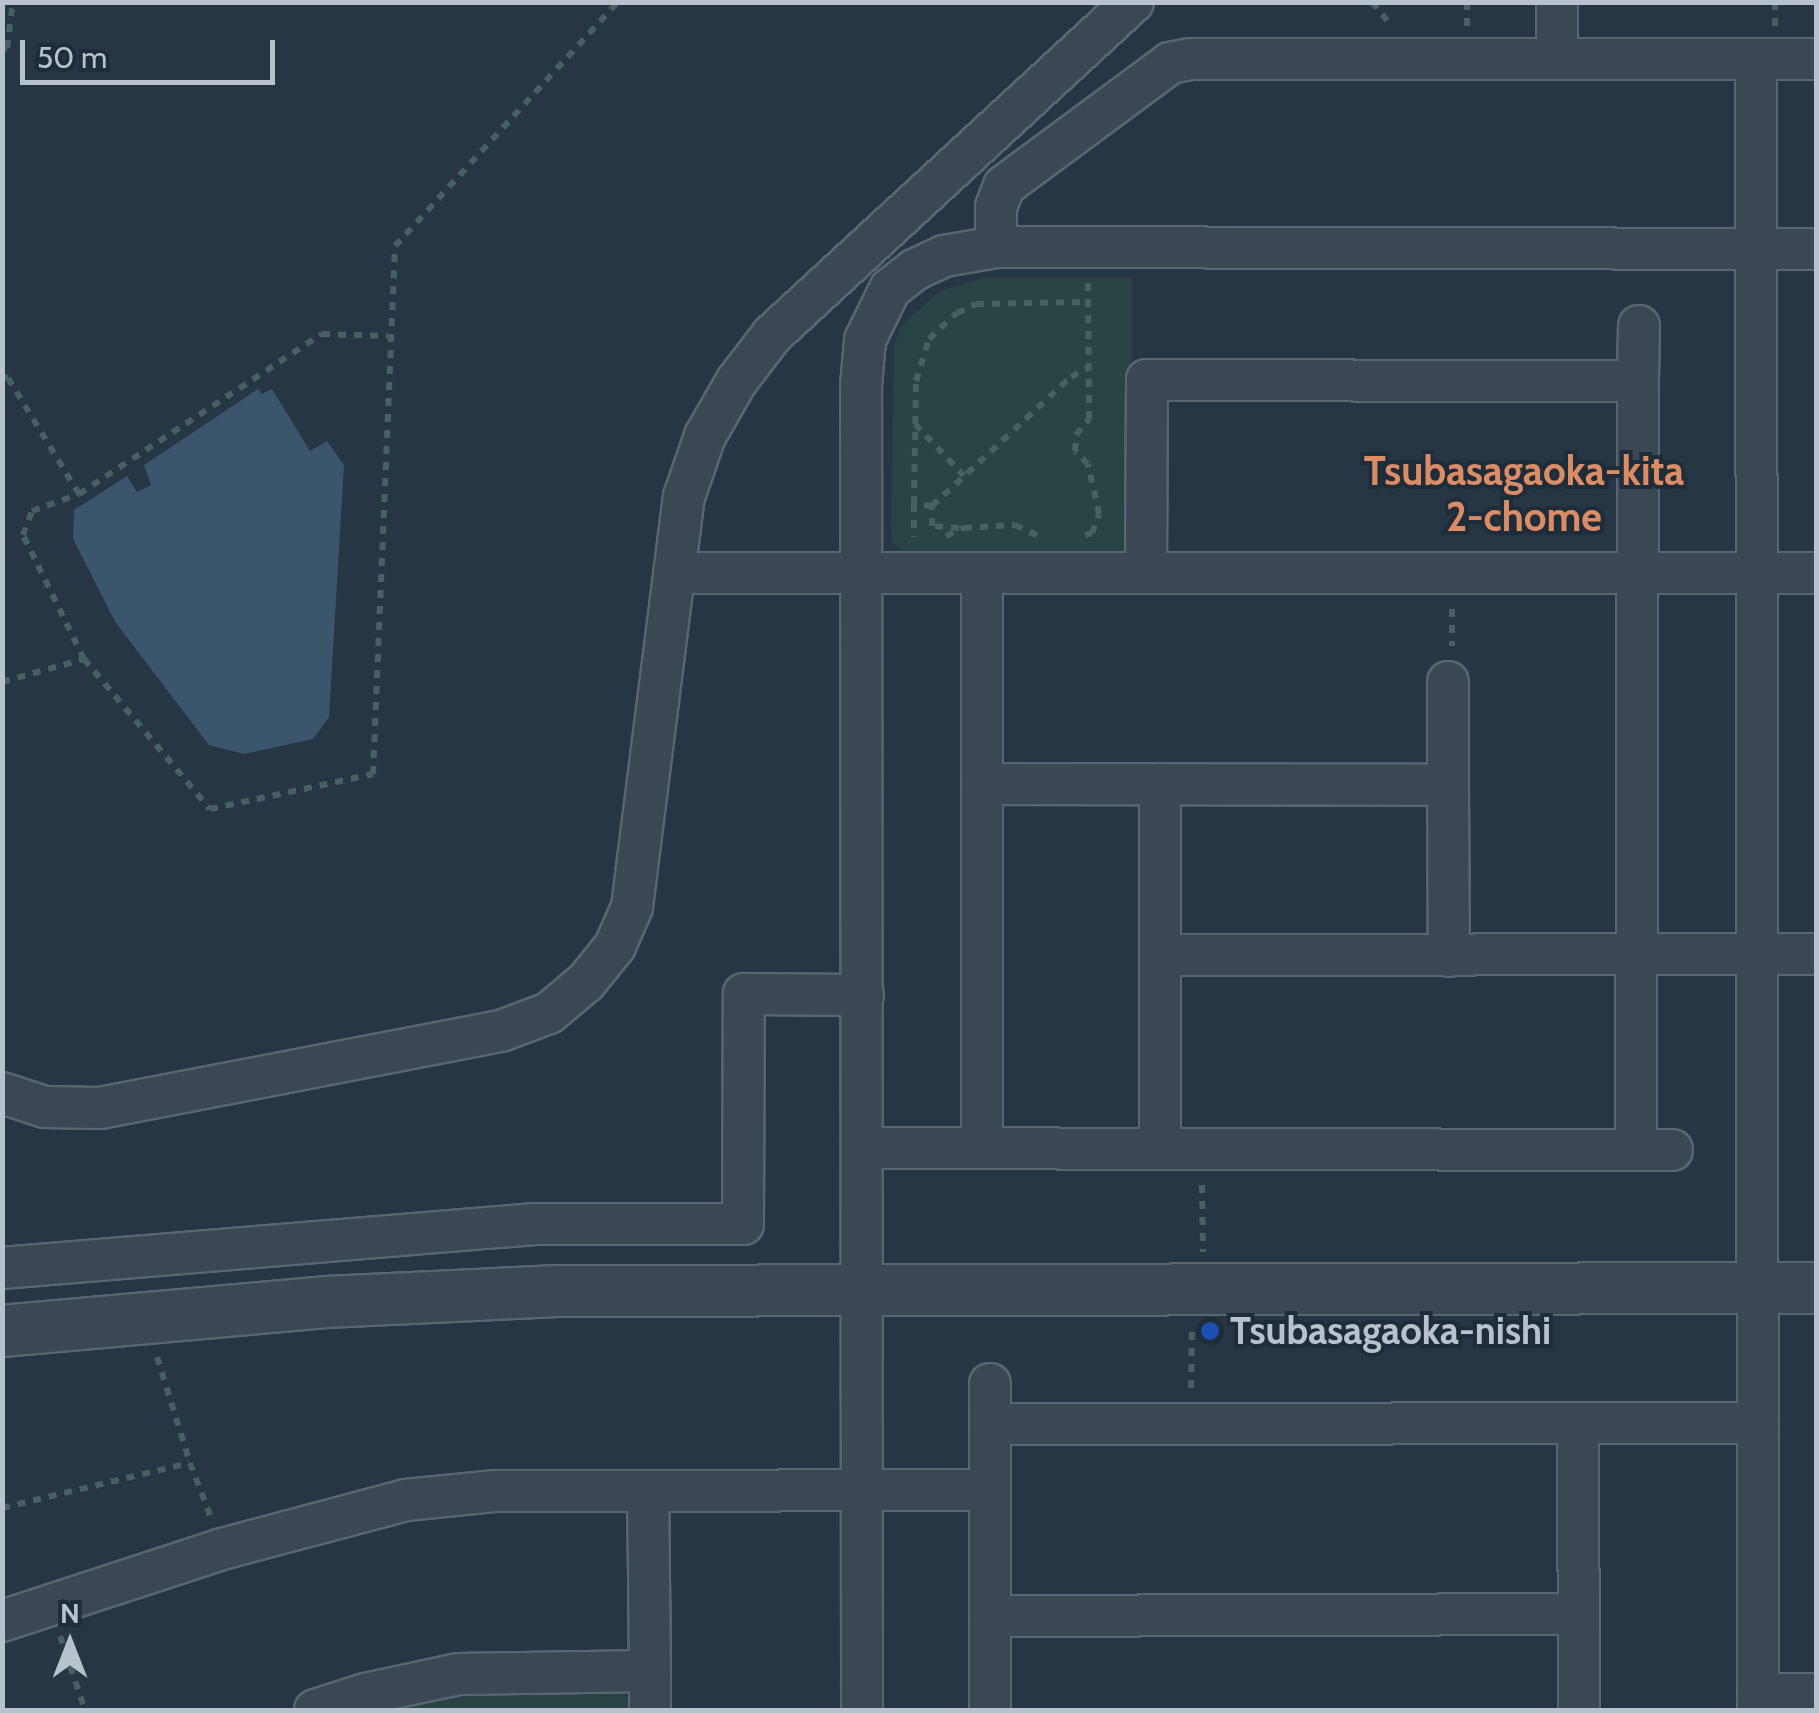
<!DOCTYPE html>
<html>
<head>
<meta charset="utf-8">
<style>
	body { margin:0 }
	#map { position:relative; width:1819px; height:1713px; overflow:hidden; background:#263644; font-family:Cabin,sans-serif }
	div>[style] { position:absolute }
	.green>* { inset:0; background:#284445 }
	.water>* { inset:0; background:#3b556d }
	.path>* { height:6px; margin-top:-3px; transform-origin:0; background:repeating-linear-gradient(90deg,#476061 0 8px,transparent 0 16px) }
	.roads { filter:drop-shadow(2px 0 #596570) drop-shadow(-2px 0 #596570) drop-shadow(0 2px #596570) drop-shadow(0 -2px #596570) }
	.minor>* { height:40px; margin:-20px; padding:0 20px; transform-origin:20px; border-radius:20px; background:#3b4753 }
	.tertiary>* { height:50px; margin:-25px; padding:0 25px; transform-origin:25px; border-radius:25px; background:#3b4753 }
	.dots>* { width:28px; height:28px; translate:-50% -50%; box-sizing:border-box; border:5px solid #1f2c39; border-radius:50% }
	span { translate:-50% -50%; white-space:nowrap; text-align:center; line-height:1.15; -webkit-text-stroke:8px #1f2c39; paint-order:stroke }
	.poi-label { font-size:38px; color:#b8c2cd; font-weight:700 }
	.left { translate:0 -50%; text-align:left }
	.neighbourhood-label { font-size:40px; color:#da8c66; font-weight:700 }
	.frame { position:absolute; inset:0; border:5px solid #b8c2cd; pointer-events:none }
	.north { position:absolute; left:20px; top:1593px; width:100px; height:100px; -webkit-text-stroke:8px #1f2c39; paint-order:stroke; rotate:0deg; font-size:28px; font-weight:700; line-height:40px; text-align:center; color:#b8c2cd }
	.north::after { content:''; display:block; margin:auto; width:35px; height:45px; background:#b8c2cd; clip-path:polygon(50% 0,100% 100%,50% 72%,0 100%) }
	.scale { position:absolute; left:20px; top:40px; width:255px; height:45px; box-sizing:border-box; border:5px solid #b8c2cd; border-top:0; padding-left:12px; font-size:30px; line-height:35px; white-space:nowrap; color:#b8c2cd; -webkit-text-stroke:8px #1f2c39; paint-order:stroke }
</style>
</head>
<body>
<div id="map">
	<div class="green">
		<i style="clip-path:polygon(985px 278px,1132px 278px,1132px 543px,1122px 554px,906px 556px,891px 541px,894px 345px,902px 325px,940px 291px)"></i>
		<i style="clip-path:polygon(506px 1687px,616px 1687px,635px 1705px,635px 1710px,362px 1710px,416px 1696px)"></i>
	</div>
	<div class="water">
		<i style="clip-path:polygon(258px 389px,262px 394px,272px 389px,310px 451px,327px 441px,344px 465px,329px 717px,313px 739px,244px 754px,209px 745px,116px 623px,73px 539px,74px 510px,127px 476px,137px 492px,151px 485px,144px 465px)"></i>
	</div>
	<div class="path">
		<i style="left:1372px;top:2px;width:27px;rotate:51deg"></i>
		<i style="left:1775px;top:2px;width:24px;rotate:90deg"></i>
		<i style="left:1467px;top:26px;width:24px;rotate:-90deg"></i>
		<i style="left:2px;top:49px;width:5px;rotate:-11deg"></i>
		<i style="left:7px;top:48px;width:46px;rotate:-82.6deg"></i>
		<i style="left:2px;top:376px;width:6px;rotate:18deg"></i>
		<i style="left:8px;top:378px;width:136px;rotate:58.5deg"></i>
		<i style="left:915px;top:424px;width:71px;rotate:46.7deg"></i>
		<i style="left:914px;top:504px;width:33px;rotate:90deg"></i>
		<i style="left:932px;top:506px;width:190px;rotate:-42.9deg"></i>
		<i style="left:1071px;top:377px;width:19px;rotate:-28deg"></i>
		<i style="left:959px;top:528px;width:27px;rotate:-176deg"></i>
		<i style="left:932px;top:526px;width:20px;rotate:-90deg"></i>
		<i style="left:932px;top:506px;width:18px;rotate:-174deg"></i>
		<i style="left:914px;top:504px;width:123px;rotate:-89.1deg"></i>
		<i style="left:916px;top:381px;width:44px;rotate:-72.8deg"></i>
		<i style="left:929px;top:339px;width:38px;rotate:-43deg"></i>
		<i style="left:957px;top:313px;width:21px;rotate:-25deg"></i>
		<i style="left:976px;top:304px;width:112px;rotate:-1deg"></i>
		<i style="left:1085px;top:535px;width:7px;rotate:-16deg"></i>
		<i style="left:1092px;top:533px;width:20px;rotate:-70deg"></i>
		<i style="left:1099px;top:514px;width:51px;rotate:-102.4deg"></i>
		<i style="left:1088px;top:464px;width:18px;rotate:-135deg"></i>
		<i style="left:1075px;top:451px;width:16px;rotate:-86deg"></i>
		<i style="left:1076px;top:435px;width:21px;rotate:-51deg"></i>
		<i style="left:1089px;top:419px;width:138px;rotate:-90.4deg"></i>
		<i style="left:946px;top:536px;width:20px;rotate:-24deg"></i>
		<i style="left:964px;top:528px;width:51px;rotate:-3.4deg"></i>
		<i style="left:1015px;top:525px;width:26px;rotate:25deg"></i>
		<i style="left:1452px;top:609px;width:37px;rotate:90deg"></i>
		<i style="left:84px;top:659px;width:138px;rotate:-116.2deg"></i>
		<i style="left:23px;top:535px;width:26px;rotate:-69deg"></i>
		<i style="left:32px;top:511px;width:50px;rotate:-19.9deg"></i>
		<i style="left:79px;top:494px;width:291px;rotate:-33.4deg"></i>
		<i style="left:322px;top:334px;width:66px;rotate:1.7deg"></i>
		<i style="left:2px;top:682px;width:85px;rotate:-15.7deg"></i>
		<i style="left:84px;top:659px;width:196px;rotate:50deg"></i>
		<i style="left:210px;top:809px;width:167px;rotate:-12.1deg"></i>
		<i style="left:373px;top:774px;width:528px;rotate:-87.61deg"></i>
		<i style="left:395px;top:246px;width:331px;rotate:-47.6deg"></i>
		<i style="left:1202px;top:1185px;width:67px;rotate:89.1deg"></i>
		<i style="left:157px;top:1357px;width:111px;rotate:72.7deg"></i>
		<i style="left:1191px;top:1388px;width:57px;rotate:-89deg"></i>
		<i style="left:2px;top:1508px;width:193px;rotate:-13.5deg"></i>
		<i style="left:190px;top:1463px;width:56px;rotate:69deg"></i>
		<i style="left:60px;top:1636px;width:78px;rotate:71.3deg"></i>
	</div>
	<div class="roads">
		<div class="minor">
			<i style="left:1557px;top:2px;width:56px;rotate:90deg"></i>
			<i style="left:1756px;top:59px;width:1651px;rotate:89.93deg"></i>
			<i style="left:996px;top:247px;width:40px;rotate:-90deg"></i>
			<i style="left:996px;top:207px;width:22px;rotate:-69deg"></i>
			<i style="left:1004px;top:186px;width:207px;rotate:-36.5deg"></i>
			<i style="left:1170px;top:63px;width:20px;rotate:-11deg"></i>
			<i style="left:1190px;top:59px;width:626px"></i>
			<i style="left:1638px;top:381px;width:55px;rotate:-89deg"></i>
			<i style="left:674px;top:573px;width:1142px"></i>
			<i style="left:982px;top:573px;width:575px;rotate:90deg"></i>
			<i style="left:1448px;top:682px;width:103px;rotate:90deg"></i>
			<i style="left:982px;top:784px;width:466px;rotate:0.1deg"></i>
			<i style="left:1448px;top:785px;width:171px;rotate:89.7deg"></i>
			<i style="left:1160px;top:784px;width:364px;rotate:90deg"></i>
			<i style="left:1160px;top:955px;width:656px;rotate:-0.09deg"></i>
			<i style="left:2px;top:1093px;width:45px;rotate:18deg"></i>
			<i style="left:45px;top:1107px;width:55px;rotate:1deg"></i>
			<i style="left:100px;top:1108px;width:408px;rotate:-10.9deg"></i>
			<i style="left:501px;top:1031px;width:51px;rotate:-20.6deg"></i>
			<i style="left:549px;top:1013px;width:48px;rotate:-40deg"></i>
			<i style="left:586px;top:982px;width:46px;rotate:-51.1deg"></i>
			<i style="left:615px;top:946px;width:43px;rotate:-66.4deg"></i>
			<i style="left:632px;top:907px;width:413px;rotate:-82.8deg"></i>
			<i style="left:684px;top:497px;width:65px;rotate:-71deg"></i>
			<i style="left:705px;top:436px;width:62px;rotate:-60.1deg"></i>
			<i style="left:736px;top:382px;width:59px;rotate:-52.5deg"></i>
			<i style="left:772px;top:335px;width:491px;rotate:-42.7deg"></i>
			<i style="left:864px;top:1148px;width:772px;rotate:0.15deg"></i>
			<i style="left:1636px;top:1150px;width:769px;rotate:-89.85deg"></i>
			<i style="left:1638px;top:381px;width:491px;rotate:-179.9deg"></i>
			<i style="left:1147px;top:380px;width:192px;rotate:90.3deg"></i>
			<i style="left:1636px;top:1150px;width:36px"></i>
			<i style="left:2px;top:1268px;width:535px;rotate:-4.72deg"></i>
			<i style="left:535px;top:1224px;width:208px"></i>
			<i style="left:743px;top:1224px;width:230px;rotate:-89.8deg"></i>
			<i style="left:744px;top:994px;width:119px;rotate:0.5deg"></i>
			<i style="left:990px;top:1384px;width:326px;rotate:90deg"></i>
			<i style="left:990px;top:1424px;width:768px;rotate:-0.07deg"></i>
			<i style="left:1578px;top:1424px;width:286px;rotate:89.8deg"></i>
			<i style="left:990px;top:1616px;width:589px;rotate:-0.19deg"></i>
			<i style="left:2px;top:1621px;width:231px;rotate:-18.1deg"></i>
			<i style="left:222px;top:1549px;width:190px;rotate:-14.9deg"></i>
			<i style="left:406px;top:1500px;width:88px;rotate:-5.8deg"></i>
			<i style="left:494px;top:1491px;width:496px;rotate:-0.1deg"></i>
			<i style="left:650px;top:1671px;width:39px;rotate:90deg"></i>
			<i style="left:1758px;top:1694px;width:58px"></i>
			<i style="left:315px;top:1710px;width:52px;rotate:-17.7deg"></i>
			<i style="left:365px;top:1694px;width:95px;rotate:-12.1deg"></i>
			<i style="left:458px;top:1674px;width:192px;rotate:-0.9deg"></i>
			<i style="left:650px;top:1671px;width:180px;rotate:-90.6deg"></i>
			<i style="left:862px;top:1710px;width:1324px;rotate:-90.04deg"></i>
			<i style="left:861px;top:386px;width:46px;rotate:-85deg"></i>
			<i style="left:865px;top:340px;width:57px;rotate:-63.9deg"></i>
			<i style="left:890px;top:289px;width:31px;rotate:-38deg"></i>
			<i style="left:914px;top:270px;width:33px;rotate:-25deg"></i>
			<i style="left:944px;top:256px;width:53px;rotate:-9.8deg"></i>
			<i style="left:996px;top:247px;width:820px;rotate:0.14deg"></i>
		</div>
		<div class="tertiary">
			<i style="left:2px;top:1331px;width:325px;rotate:-5.1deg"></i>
			<i style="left:326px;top:1302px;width:232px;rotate:-2.7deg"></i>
			<i style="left:558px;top:1291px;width:1258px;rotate:-0.14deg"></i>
		</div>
	</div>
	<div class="dots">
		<i style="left:1210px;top:1331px;background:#1a4fb4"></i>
	</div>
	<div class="poi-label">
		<span class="left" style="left:1230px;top:1331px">Tsubasagaoka-nishi</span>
	</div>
	<div class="neighbourhood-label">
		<span style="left:1524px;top:494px">Tsubasagaoka-kita<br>2-chome</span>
	</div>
	<div class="frame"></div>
	<div class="north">N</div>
	<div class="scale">50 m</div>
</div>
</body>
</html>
